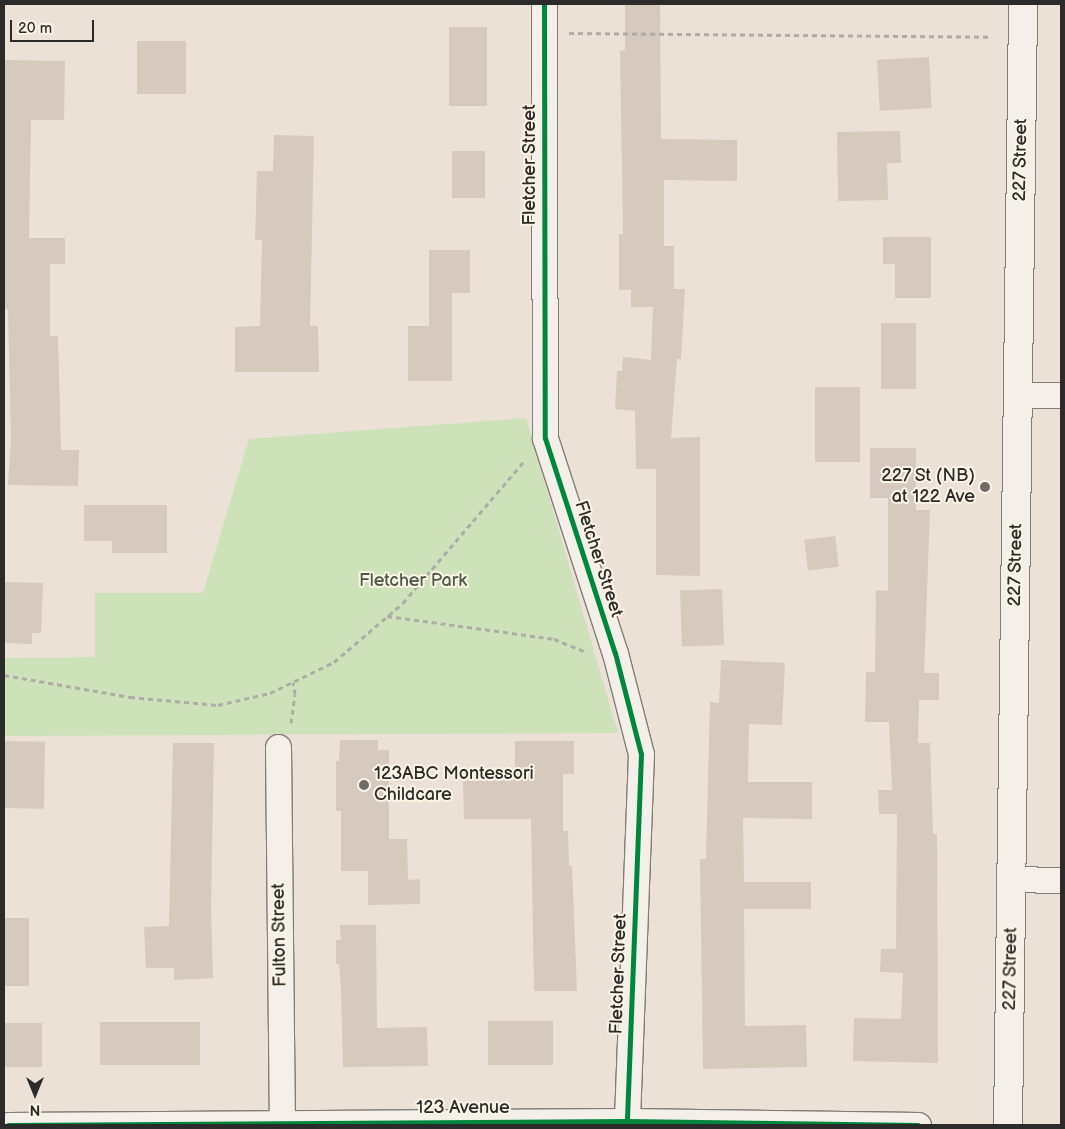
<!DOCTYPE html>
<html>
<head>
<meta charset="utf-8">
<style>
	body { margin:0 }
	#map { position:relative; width:1065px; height:1129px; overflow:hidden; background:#ece1d6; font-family:"Balsamiq Sans",sans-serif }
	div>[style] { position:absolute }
	.green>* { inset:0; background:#cde2b9 }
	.building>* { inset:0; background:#d6c9be; transform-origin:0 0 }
	.path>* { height:3px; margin-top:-1.5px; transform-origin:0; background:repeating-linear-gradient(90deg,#afaba7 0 5px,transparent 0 9px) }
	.roads { filter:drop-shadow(1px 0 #827d78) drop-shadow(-1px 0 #827d78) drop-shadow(0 1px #827d78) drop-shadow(0 -1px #827d78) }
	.minor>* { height:25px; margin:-12.5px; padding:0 12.5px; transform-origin:12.5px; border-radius:12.5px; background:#f4efe9 }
	.secondary>* { height:28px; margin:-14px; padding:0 14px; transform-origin:14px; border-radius:14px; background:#f4efe9 }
	.cycleway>* { height:5px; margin:-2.5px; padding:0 2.5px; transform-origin:2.5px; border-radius:2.5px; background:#00873e }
	.dots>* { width:14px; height:14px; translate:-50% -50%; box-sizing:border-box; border:2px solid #fcf5e5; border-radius:50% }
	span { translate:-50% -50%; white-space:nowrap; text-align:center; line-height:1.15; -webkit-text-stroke:4px #fcf5e5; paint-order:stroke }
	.street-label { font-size:18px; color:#2b2b2b }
	.poi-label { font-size:18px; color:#2b2b2b }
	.right { translate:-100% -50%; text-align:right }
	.left { translate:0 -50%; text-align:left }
	.park-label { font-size:18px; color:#4d5948 }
	.frame { position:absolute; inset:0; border:5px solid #2b2b2b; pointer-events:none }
	.north { position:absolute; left:10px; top:1069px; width:50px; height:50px; -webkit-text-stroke:4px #fcf5e5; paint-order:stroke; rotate:180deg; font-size:14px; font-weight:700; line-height:20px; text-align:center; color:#2b2b2b }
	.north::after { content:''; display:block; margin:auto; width:18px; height:22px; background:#2b2b2b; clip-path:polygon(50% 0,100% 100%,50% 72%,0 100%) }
	.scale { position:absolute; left:10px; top:20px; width:84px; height:22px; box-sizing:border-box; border:2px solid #2b2b2b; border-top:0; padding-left:6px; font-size:15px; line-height:18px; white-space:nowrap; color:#2b2b2b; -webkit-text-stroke:4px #fcf5e5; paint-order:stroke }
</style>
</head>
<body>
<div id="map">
	<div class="green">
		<i style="clip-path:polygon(526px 418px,618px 733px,4px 736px,4px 658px,95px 657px,95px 593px,203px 593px,249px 439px)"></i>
	</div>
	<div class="building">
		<i style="clip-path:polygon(625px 4px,660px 4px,661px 139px,737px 140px,737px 181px,664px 180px,664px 246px,674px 246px,674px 289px,685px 289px,681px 359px,677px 359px,671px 438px,700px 437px,700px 576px,656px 575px,656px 469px,636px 469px,635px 411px,615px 409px,617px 371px,622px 371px,623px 357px,651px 360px,653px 307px,631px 307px,631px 290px,619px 290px,619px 234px,623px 234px,620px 51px,625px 50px)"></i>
		<i style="left:449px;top:27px;width:38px;height:79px"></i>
		<i style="left:137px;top:41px;width:49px;height:53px"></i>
		<i style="left:929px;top:57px;width:51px;height:52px;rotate:87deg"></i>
		<i style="clip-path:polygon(4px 60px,65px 61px,64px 120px,31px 120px,29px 238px,65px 238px,65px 264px,50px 264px,50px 336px,58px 336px,61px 450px,79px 450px,78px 486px,8px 485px,11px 439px,8px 309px,4px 309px)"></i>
		<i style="clip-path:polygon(900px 131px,901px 163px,887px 163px,888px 200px,838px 201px,837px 132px)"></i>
		<i style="clip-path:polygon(274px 135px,314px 136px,310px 326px,318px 326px,319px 372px,235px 372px,235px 327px,260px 326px,262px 240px,255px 240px,257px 171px,273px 171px)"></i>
		<i style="left:452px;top:151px;width:33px;height:47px"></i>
		<i style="clip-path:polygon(883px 237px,931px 237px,931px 298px,895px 298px,895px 264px,883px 264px)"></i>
		<i style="clip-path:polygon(429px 250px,470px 250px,470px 293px,452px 293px,452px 381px,408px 381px,408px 326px,429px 326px)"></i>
		<i style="left:881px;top:323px;width:35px;height:66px"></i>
		<i style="left:815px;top:387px;width:45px;height:75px"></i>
		<i style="clip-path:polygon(870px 448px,916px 448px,916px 510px,930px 510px,924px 673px,939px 673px,939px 700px,919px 700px,918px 743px,930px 743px,933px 834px,937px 834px,938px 1063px,853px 1061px,854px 1018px,901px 1019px,903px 973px,880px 972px,881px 949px,896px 949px,897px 814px,879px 814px,878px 790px,892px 790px,889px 722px,865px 722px,866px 672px,875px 672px,876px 590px,888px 591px,888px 498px,870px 498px)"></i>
		<i style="clip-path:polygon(84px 505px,167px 505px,167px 553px,112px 553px,112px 541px,84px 541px)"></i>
		<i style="left:835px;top:536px;width:31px;height:31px;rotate:83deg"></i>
		<i style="clip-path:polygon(4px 582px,43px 583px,41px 633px,32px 633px,32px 644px,4px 643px)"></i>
		<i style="left:722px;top:589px;width:56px;height:42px;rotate:88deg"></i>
		<i style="clip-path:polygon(721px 660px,785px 663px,782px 725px,749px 724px,748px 782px,812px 782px,812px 819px,743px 818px,744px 882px,811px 882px,811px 909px,744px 909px,745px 1026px,806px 1025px,807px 1067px,703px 1069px,700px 859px,706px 859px,710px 702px,719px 703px)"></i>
		<i style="clip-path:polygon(340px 740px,378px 740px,378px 750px,389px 750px,389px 839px,407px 839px,408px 880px,420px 879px,420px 904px,368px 905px,368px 871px,341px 871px,341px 811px,336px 811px,336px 761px,339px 761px)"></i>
		<i style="left:4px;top:741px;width:41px;height:67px;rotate:1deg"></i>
		<i style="clip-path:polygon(515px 741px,574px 741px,574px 774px,563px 774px,563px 831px,568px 831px,569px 866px,572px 866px,577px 991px,534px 991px,531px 819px,464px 819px,463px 781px,515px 780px)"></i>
		<i style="clip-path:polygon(173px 743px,214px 743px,211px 907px,213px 978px,174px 980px,174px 968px,146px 968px,144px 927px,169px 926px)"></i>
		<i style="left:4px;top:918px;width:25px;height:68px"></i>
		<i style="clip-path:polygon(340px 925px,376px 925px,377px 1028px,427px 1027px,428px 1066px,343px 1067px,341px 987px,339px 964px,336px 964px,336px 940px,341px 940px)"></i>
		<i style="left:488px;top:1021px;width:65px;height:44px"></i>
		<i style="left:100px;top:1022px;width:100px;height:43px"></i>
		<i style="left:4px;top:1023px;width:38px;height:44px"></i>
	</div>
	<div class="path">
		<i style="left:569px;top:33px;width:422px;rotate:0.5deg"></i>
		<i style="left:387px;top:616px;width:169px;rotate:7.8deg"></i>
		<i style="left:554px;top:639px;width:35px;rotate:22deg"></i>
		<i style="left:4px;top:675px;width:128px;rotate:9.9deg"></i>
		<i style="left:130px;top:697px;width:88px;rotate:5.2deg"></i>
		<i style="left:218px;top:705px;width:53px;rotate:-13deg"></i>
		<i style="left:270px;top:693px;width:71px;rotate:-25.8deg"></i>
		<i style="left:334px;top:662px;width:91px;rotate:-40.5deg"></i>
		<i style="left:403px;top:603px;width:188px;rotate:-49.5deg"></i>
		<i style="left:291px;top:723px;width:29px;rotate:-82deg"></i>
		<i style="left:295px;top:694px;width:12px;rotate:-99deg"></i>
	</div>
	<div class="roads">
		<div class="minor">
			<i style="left:544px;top:4px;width:434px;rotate:89.9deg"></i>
			<i style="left:545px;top:438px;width:226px;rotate:72deg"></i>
			<i style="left:615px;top:653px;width:104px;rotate:75.6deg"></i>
			<i style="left:641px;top:754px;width:367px;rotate:92.2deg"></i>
			<i style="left:1019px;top:395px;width:42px"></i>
			<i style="left:278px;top:747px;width:376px;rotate:89.4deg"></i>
			<i style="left:1012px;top:879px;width:49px;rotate:1.2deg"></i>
			<i style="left:8px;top:1125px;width:619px;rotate:-0.37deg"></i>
			<i style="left:627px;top:1121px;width:291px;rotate:0.8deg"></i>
		</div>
		<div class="secondary">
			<i style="left:1008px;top:1125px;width:1121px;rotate:-89.23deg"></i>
		</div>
	</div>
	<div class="cycleway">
		<i style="left:544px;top:4px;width:434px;rotate:89.9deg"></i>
		<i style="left:545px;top:438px;width:226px;rotate:72deg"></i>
		<i style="left:615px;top:653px;width:104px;rotate:75.6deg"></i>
		<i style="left:641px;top:754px;width:367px;rotate:92.2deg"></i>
		<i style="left:8px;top:1125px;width:619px;rotate:-0.37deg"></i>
		<i style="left:627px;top:1121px;width:291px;rotate:0.8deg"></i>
	</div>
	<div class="dots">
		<i style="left:985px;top:487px;background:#6f6b67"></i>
		<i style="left:364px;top:785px;background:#6f6b67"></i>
	</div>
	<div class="street-label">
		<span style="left:1021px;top:160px;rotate:-89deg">227 Street</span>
		<span style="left:530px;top:165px;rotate:-90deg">Fletcher Street</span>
		<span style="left:598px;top:559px;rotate:72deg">Fletcher Street</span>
		<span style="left:1016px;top:565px;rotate:-89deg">227 Street</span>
		<span style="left:280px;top:935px;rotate:-91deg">Fulton Street</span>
		<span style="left:1011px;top:969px;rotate:-89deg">227 Street</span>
		<span style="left:619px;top:974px;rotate:-88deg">Fletcher Street</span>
		<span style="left:463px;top:1108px">123 Avenue</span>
	</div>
	<div class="poi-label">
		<span class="right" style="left:975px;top:487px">227 St (NB)<br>at 122 Ave</span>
		<span class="left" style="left:374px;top:785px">123ABC Montessori<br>Childcare</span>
	</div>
	<div class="park-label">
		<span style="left:413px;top:581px">Fletcher Park</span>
	</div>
	<div class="frame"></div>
	<div class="north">N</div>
	<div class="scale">20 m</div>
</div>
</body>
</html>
